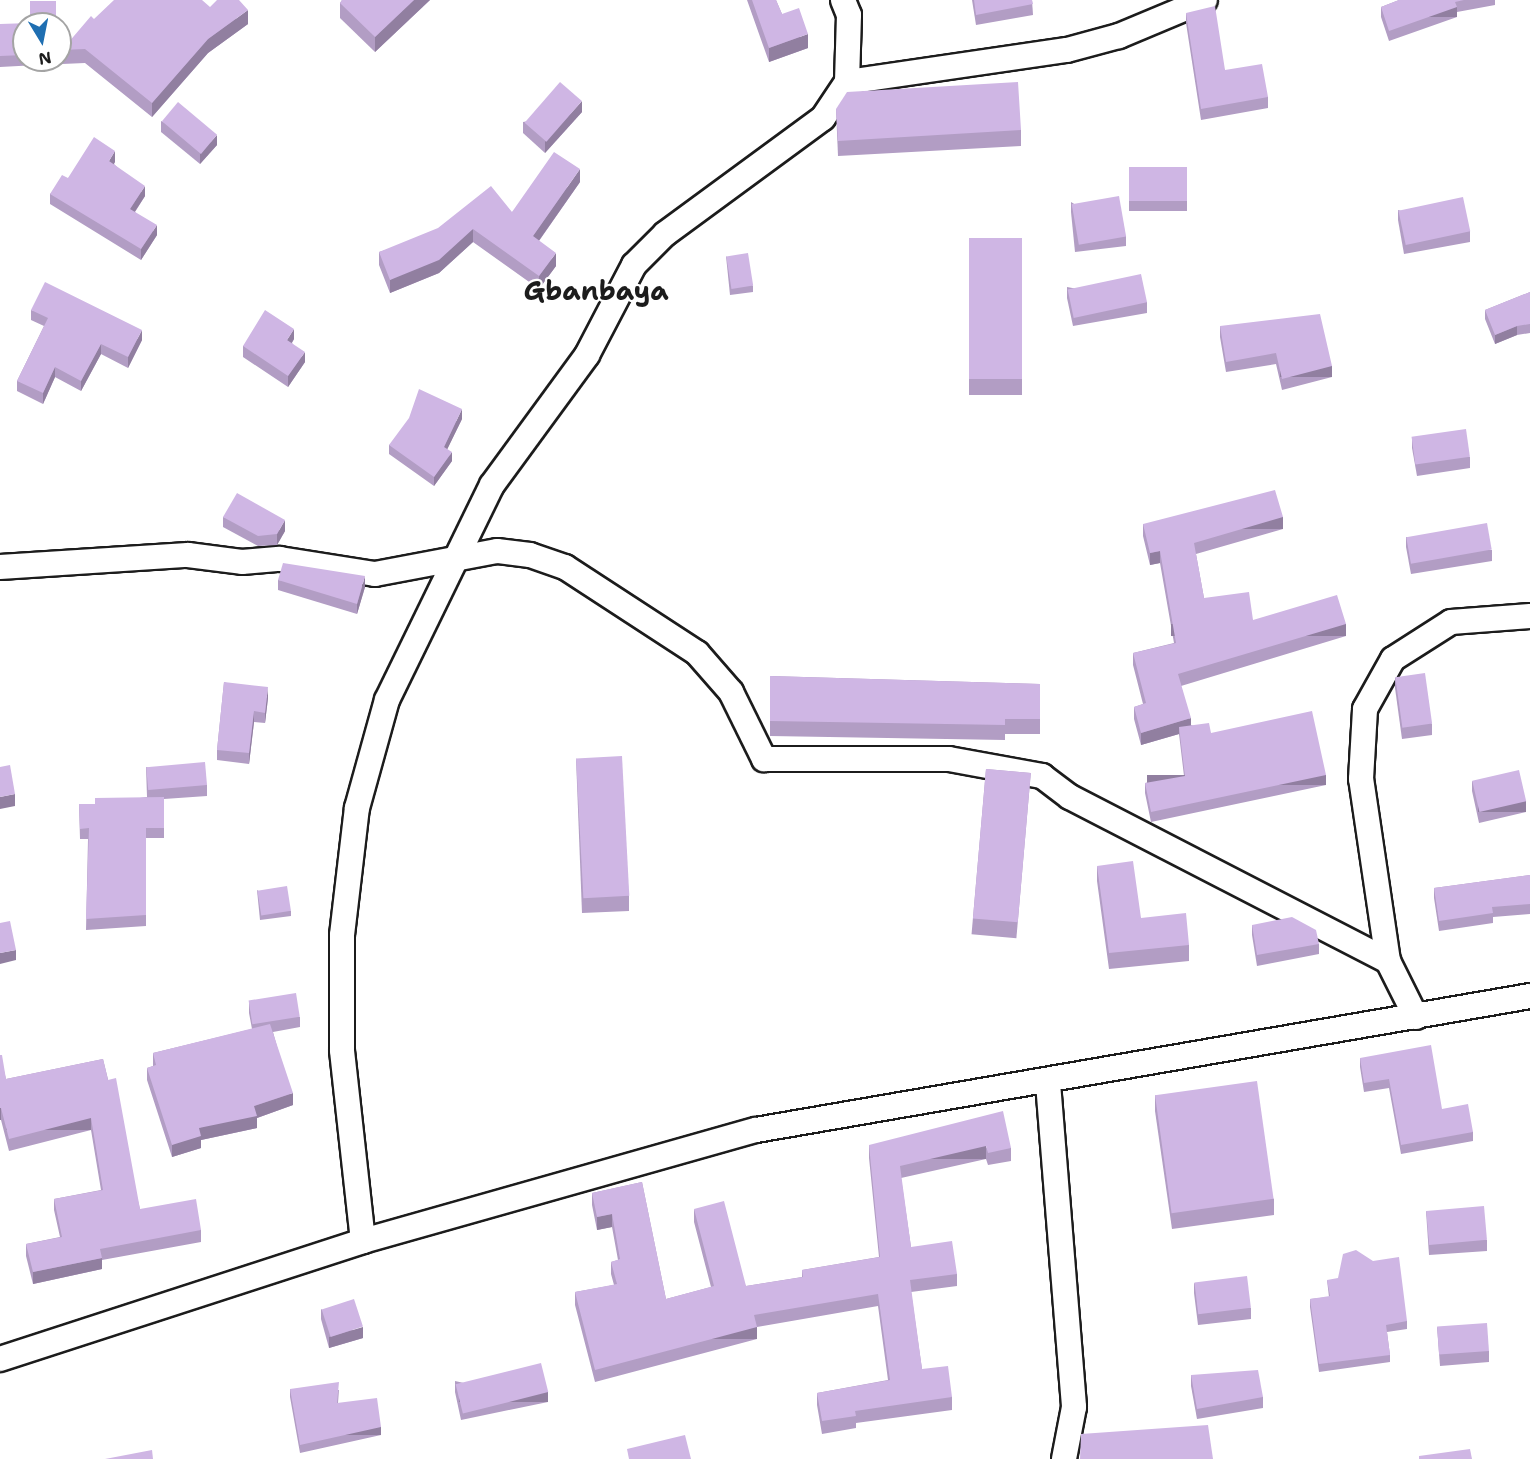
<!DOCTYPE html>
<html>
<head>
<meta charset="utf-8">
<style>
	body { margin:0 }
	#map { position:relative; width:1530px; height:1459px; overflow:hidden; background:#fff; font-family:"Shantell Sans",sans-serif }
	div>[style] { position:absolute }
	.roads { filter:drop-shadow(2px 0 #1c1c1c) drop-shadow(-2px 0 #1c1c1c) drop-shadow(0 2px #1c1c1c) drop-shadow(0 -2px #1c1c1c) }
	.street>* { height:24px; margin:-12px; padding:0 12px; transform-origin:12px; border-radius:12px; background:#fff }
	.wall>* { inset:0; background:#b29dc4; transform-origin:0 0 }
	.shaded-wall>* { inset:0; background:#917fa0; transform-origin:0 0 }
	.building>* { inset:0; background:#cfb6e4; transform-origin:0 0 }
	span { translate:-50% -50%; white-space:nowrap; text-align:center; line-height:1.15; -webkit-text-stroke:4.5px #fff; paint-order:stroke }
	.district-label { font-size:27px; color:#1c1c1c; font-weight:700 }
	.north { position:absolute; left:12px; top:12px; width:60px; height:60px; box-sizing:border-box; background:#fff; border:2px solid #a4a4a4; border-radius:50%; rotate:170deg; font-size:16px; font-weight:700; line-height:24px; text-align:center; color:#1c1c1c }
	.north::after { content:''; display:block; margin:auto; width:21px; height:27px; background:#1f6fb2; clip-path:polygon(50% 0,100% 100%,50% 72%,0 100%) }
</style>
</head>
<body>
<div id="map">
	<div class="roads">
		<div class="street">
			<i style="left:847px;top:82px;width:222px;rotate:-8.3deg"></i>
			<i style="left:1067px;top:50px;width:54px;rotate:-15.1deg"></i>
			<i style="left:1119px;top:36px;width:93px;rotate:-22.7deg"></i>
			<i style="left:0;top:567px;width:188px;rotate:-3.7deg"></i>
			<i style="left:188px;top:555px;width:54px;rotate:7.4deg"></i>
			<i style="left:242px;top:562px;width:38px;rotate:-5deg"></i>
			<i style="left:280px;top:559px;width:96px;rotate:9deg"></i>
			<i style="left:375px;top:574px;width:124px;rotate:-10.7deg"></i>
			<i style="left:497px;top:551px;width:33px;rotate:7deg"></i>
			<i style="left:530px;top:555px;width:37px;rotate:19deg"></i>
			<i style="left:565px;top:567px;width:158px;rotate:33.1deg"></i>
			<i style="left:697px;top:653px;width:52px;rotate:48.9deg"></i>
			<i style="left:731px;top:692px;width:75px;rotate:63.8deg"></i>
			<i style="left:764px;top:759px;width:185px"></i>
			<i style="left:949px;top:759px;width:95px;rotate:10.4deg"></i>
			<i style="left:1042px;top:776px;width:35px;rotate:37deg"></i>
			<i style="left:1070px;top:797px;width:358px;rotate:27.3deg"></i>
			<i style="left:1416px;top:1017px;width:63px;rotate:-116.6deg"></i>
			<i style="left:1388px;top:961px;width:184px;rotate:-98.4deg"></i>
			<i style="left:1361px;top:779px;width:70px;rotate:-86.7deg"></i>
			<i style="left:1365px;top:709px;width:57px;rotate:-60.8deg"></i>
			<i style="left:1393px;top:659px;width:69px;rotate:-32.5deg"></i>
			<i style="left:1451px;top:622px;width:79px;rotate:-4.3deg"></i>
			<i style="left:1048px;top:1083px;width:325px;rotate:85.4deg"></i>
			<i style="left:1074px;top:1407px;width:53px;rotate:100.9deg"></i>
			<i style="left:363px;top:1241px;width:192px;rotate:-96.3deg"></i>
			<i style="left:342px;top:1050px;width:115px;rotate:-90deg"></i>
			<i style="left:342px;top:935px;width:128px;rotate:-83.3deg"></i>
			<i style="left:357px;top:808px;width:112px;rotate:-74.5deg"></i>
			<i style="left:387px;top:700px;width:239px;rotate:-64deg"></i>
			<i style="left:492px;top:485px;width:161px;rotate:-53.8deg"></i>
			<i style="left:587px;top:355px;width:102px;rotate:-62.4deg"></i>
			<i style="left:634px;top:265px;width:44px;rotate:-45deg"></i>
			<i style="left:665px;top:234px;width:196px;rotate:-36.3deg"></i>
			<i style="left:823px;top:118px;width:43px;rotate:-56.3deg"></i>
			<i style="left:847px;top:82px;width:67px;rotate:-88.3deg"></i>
			<i style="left:849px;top:15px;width:16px;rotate:-112deg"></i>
			<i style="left:0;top:1359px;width:382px;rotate:-18deg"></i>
			<i style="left:363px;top:1241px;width:408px;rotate:-15.8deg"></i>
			<i style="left:756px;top:1130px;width:786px;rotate:-9.82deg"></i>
		</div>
	</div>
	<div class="wall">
		<i style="clip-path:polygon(342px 0,430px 0,375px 52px,340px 18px,340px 3px)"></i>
		<i style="clip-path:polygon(747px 0,776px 0,782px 14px,808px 48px,769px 62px)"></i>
		<i style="clip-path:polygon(972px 0,1032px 0,1033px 15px,976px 25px)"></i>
		<i style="clip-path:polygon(1399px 0,1495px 0,1495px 5px,1457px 12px,1457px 17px,1389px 41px,1381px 17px,1381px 7px)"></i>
		<i style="clip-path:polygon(210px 7px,248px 24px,208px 53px,152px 117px,85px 63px,62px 64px,62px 50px,94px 19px)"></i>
		<i style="clip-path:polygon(1186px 13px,1225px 70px,1268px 97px,1268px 108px,1201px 120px,1186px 23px)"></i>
		<i style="clip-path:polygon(0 24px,56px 24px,24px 24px,24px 60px,56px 60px,56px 64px,0 67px)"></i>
		<i style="clip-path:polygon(836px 109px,1021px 130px,1021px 146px,838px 156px)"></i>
		<i style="clip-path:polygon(582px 112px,545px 153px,523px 133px,523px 122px)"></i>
		<i style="clip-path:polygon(161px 121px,217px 145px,200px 164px,161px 132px)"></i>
		<i style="clip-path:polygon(115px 162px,114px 164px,145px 196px,135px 212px,157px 235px,141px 260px,50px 204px,50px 194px,68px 178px)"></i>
		<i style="left:1187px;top:167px;width:44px;height:58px;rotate:90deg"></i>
		<i style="clip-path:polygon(580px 182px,539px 241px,556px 266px,539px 289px,473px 242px,439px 273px,390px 293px,379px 265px,379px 252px,512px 212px)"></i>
		<i style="clip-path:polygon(1071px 202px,1126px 236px,1126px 246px,1075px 252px,1071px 212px)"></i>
		<i style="clip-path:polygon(1398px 210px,1470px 231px,1470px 242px,1404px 254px,1398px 220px)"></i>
		<i style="left:969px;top:238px;width:53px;height:157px"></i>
		<i style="clip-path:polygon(726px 256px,753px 286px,753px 292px,730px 295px)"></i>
		<i style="clip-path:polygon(1067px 287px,1147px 302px,1147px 313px,1073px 326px,1067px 298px)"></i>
		<i style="clip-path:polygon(1530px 292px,1530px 333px,1517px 335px,1495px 344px,1485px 319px,1485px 310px)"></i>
		<i style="clip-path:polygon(31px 310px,142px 340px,128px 368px,101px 354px,81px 391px,55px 377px,43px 404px,17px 391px,17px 381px,44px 326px,31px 320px)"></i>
		<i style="clip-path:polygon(1220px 326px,1332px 377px,1282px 390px,1276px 364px,1226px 372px,1220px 337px)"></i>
		<i style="clip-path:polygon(294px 339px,292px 343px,305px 362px,288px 387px,243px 357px,243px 346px)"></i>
		<i style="clip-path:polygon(462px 419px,447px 449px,452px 461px,434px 486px,389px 454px,389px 445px)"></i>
		<i style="clip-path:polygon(1412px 437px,1470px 457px,1470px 468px,1417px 476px,1412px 448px)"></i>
		<i style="clip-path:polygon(223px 517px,285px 531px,277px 545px,258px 546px,223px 527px)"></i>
		<i style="clip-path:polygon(1143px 524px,1283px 529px,1196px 554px,1204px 598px,1253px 620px,1346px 636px,1181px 686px,1191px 725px,1211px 733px,1326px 785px,1151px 822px,1145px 793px,1145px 783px,1184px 776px,1179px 734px,1141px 745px,1134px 719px,1134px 707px,1143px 704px,1133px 665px,1133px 653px,1174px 643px,1160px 563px,1150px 565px,1143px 536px)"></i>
		<i style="clip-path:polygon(1406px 537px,1492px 550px,1492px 561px,1411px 574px,1406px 547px)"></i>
		<i style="clip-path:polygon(278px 580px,365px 587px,357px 614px,278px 590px)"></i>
		<i style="clip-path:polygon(770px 676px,1040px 684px,1040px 734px,1005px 734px,1005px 740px,770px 736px)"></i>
		<i style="clip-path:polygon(1395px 677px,1432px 724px,1432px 735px,1402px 739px,1395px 688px)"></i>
		<i style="clip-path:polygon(224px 682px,268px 698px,265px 723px,254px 722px,249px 764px,217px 760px,217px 750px)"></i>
		<i style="clip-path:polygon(576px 758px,629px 896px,629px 911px,582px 913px)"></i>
		<i style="clip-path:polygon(146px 767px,207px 785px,207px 796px,164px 799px,164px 838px,146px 838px,146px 926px,86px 930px,88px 839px,80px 839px,79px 804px,95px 804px,147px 797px)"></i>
		<i style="left:986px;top:769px;width:45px;height:166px;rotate:5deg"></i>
		<i style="clip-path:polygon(1472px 781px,1526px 812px,1479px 823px,1472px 791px)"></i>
		<i style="clip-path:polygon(1097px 866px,1141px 918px,1189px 945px,1189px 961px,1109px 969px,1097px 881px)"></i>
		<i style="clip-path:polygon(1530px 875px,1530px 914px,1493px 917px,1493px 923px,1439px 931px,1434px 898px,1434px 888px)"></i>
		<i style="clip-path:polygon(257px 890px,291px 911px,291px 916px,260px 920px)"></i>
		<i style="clip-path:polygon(1252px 925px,1319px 944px,1319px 954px,1257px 966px,1252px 935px)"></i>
		<i style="clip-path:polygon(249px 1003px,300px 1017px,300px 1027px,273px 1032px,293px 1105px,257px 1118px,257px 1128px,201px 1140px,201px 1148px,172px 1157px,147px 1080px,147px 1068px,153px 1066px,153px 1053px,252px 1029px,249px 1013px)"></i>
		<i style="clip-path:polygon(0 1055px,6px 1079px,103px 1059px,140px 1209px,201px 1230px,201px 1242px,102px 1260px,102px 1269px,33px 1284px,26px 1256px,26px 1244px,60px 1237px,54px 1210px,54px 1199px,101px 1190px,91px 1130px,9px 1151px,1px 1120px)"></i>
		<i style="clip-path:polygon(1360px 1058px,1473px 1132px,1473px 1141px,1401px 1154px,1389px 1088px,1364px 1092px,1360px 1067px)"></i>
		<i style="clip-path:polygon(1155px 1095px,1274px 1199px,1274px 1215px,1172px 1229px,1155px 1111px)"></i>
		<i style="clip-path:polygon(869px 1145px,1011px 1148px,1011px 1161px,988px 1165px,986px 1159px,901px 1178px,911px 1247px,957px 1274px,957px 1286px,911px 1292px,922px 1369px,952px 1397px,952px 1410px,856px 1423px,856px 1428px,822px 1434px,817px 1405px,817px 1393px,888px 1380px,878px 1306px,757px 1327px,757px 1339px,595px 1382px,575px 1305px,575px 1292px,614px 1285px,611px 1274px,611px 1262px,618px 1260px,612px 1227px,597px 1230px,592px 1205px,592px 1193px,642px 1182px,666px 1299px,711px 1287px,694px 1222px,694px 1209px,746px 1286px,802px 1277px,802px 1270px,879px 1257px,869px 1158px)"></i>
		<i style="clip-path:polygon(1426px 1211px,1487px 1240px,1487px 1251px,1429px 1255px)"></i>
		<i style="clip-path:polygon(1327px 1280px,1407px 1321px,1407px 1329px,1387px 1332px,1390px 1355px,1390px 1362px,1319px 1372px,1310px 1307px,1310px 1299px,1329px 1297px)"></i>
		<i style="clip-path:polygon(1194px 1283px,1251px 1308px,1251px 1319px,1198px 1325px,1194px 1293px)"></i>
		<i style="clip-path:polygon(321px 1309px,363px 1338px,329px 1348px,321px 1319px)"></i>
		<i style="clip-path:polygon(1437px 1327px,1489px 1351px,1489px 1362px,1440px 1366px)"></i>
		<i style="clip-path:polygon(1191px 1375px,1263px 1397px,1263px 1408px,1197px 1419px,1191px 1386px)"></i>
		<i style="clip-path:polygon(455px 1381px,548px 1402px,461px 1420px,455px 1392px)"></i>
		<i style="clip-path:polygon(290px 1389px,339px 1390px,338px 1403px,381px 1435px,300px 1453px,290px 1397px)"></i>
	</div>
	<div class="shaded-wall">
		<i style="clip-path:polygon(414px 0,430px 0,375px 52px,375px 37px)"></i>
		<i style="left:1457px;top:7px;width:10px;height:72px;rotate:90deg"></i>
		<i style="clip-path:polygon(248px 10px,248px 24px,208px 53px,152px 117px,152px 103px,208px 39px)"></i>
		<i style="clip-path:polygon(808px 34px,808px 48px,769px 62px,769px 48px)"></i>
		<i style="clip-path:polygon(582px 101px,582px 112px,545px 153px,545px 142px)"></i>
		<i style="clip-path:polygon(217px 135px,217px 145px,200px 164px,200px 154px)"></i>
		<i style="clip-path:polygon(115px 151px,115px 162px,109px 171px,109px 161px)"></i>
		<i style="clip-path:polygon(580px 169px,580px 182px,533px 249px,533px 236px)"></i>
		<i style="clip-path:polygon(145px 186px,145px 196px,130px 219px,130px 209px)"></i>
		<i style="clip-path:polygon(157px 225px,157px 235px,141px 260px,141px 249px)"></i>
		<i style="clip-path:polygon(473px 229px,473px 242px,439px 273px,390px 293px,390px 280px)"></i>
		<i style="clip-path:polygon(556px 253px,556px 266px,539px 289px,539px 276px)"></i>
		<i style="clip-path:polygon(1517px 326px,1517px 335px,1495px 344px,1495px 335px)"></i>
		<i style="clip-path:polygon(294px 329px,294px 339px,287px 350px,287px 340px)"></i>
		<i style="clip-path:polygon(142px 330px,142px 340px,128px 368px,128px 357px)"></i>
		<i style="clip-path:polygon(101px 344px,101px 354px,81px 391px,81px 381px)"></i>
		<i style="clip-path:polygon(305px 352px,305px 362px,288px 387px,288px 376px)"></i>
		<i style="left:1332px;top:366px;width:11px;height:52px;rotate:90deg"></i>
		<i style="clip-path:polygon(55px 367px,55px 377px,43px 404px,43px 393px)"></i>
		<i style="clip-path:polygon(462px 409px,462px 419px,444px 456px,444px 447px)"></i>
		<i style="clip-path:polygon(452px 452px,452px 461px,434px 486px,434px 477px)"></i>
		<i style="left:1283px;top:517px;width:12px;height:93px;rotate:90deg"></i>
		<i style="clip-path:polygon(285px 520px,285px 531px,277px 545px,277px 534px)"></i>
		<i style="clip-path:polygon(1160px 551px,1160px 563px,1150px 565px,1150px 553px)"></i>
		<i style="clip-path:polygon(365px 576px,365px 587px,357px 614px,357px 604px)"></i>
		<i style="left:1346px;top:624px;width:12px;height:175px;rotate:90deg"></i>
		<i style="clip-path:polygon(268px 687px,268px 698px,265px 723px,265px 713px)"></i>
		<i style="clip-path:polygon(254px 711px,254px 722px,249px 764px,249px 753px)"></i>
		<i style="clip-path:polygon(1191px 718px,1191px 730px,1179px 727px,1179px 734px,1141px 745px,1141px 733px)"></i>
		<i style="left:1326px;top:775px;width:10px;height:179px;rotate:90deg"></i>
		<i style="clip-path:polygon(15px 794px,15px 806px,0 809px,0 797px)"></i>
		<i style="left:1526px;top:801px;width:11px;height:48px;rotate:90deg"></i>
		<i style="clip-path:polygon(16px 950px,16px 960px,0 964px,0 953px)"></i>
		<i style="clip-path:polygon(293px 1093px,293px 1105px,257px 1118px,257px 1128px,201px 1140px,201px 1148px,172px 1157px,172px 1145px,199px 1128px,254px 1106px)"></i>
		<i style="left:0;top:1108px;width:1px;height:12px"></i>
		<i style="left:91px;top:1118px;width:12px;height:85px;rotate:90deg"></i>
		<i style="left:986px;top:1146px;width:13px;height:88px;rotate:90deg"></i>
		<i style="clip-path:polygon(612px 1214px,612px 1227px,597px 1230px,597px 1217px)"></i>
		<i style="clip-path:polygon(102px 1258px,102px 1269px,33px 1284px,33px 1272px)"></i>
		<i style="clip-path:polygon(363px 1327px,363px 1338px,329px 1348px,329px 1337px)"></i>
		<i style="left:757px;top:1327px;width:12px;height:168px;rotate:90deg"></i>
		<i style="left:548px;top:1392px;width:10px;height:89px;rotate:90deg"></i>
		<i style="left:381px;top:1427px;width:8px;height:83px;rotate:90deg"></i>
	</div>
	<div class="building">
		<i style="clip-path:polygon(114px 0,202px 0,210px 7px,217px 0,239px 0,248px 10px,208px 39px,152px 103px,85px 49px,62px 50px,91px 16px,94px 19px)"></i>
		<i style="clip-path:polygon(342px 0,414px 0,375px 37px,340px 3px)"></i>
		<i style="clip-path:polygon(752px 0,776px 0,782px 14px,799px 8px,808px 34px,769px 48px)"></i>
		<i style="clip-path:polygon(974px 0,1032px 0,1033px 4px,976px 15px)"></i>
		<i style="clip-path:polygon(1399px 0,1464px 0,1455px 2px,1457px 7px,1389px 31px,1381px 7px)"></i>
		<i style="clip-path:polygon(30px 1px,56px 1px,56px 24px,24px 24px,24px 55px,0 56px,0 24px,30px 23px)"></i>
		<i style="clip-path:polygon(1215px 6px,1225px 70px,1262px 64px,1268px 97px,1201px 109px,1186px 13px)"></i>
		<i style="left:560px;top:82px;width:29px;height:54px;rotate:41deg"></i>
		<i style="clip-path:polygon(1018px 82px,1021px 130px,838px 141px,836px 109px,847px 92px)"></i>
		<i style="left:178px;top:102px;width:51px;height:25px;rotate:40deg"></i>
		<i style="clip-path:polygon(94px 137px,115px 151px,109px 161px,145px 186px,130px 209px,157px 225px,141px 249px,50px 194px,62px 175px,68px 178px)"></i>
		<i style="clip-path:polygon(554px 152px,580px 169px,533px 236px,556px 253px,539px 276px,473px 229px,439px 260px,390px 280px,379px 252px,438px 228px,491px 186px,512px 212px)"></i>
		<i style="left:1187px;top:167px;width:34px;height:58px;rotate:90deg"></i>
		<i style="left:1119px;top:196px;width:41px;height:48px;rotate:80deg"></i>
		<i style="left:1463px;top:197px;width:35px;height:66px;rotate:78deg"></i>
		<i style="left:969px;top:238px;width:53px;height:141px"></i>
		<i style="left:748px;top:253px;width:33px;height:22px;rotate:81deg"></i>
		<i style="left:1141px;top:274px;width:29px;height:75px;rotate:78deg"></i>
		<i style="clip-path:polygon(45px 282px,142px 330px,128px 357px,101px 344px,81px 381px,55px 367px,43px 393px,17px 381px,48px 318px,31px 310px)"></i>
		<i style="clip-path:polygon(1530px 292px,1530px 324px,1517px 326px,1495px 335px,1485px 310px)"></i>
		<i style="clip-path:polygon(265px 310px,294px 329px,287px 340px,305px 352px,288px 376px,243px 346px)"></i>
		<i style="clip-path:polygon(1320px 314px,1332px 366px,1282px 379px,1276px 353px,1226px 362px,1220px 326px)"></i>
		<i style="clip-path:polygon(419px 389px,462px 409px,444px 447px,452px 452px,434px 477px,389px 445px,409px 418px)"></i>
		<i style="left:1466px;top:429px;width:28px;height:55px;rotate:82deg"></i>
		<i style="clip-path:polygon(1275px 490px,1283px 517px,1194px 543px,1204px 598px,1249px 592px,1253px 620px,1337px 595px,1346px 624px,1178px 674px,1191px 718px,1141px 733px,1134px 707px,1146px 703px,1133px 653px,1176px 643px,1160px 551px,1150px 553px,1143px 524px)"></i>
		<i style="clip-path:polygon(237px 493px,285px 520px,277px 534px,258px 536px,223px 517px)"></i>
		<i style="left:1487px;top:523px;width:27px;height:82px;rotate:80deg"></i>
		<i style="clip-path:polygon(283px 563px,365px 576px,357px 604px,278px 580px)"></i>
		<i style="left:1425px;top:673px;width:51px;height:30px;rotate:82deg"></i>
		<i style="clip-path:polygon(770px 676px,1040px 684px,1040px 719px,1005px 719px,1005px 725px,770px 721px)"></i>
		<i style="clip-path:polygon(224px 682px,268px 687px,265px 713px,254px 711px,249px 753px,217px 750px)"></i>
		<i style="clip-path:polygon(1312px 711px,1326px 775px,1151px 812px,1145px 783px,1185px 776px,1179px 727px,1209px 723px,1211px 733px)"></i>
		<i style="left:622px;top:756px;width:140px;height:46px;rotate:87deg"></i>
		<i style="left:205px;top:762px;width:23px;height:59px;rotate:85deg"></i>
		<i style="clip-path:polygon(10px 765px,15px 794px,0 797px,0 767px)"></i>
		<i style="left:986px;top:769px;width:45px;height:150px;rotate:5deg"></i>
		<i style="left:1519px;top:770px;width:32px;height:48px;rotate:77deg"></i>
		<i style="clip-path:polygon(164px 797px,164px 828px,146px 828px,146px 915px,86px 919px,89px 828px,80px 829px,79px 804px,95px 804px,95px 798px)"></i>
		<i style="clip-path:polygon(1133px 861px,1141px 918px,1186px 913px,1189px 945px,1109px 953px,1097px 866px)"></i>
		<i style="clip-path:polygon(1530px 875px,1530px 904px,1492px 907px,1493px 913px,1439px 921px,1434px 888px)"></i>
		<i style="left:287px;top:886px;width:25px;height:30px;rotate:81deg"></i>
		<i style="clip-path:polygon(1292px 917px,1316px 930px,1319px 944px,1257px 955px,1252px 925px)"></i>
		<i style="clip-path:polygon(10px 921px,16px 950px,0 953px,0 923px)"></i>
		<i style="left:296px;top:993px;width:24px;height:48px;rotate:81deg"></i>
		<i style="clip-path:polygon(270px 1024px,293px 1093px,254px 1106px,257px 1116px,199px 1128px,201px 1136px,172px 1145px,147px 1068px,156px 1065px,153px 1053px)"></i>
		<i style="clip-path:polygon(1431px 1045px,1442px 1109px,1468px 1104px,1473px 1132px,1401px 1145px,1389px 1079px,1364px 1083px,1360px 1058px)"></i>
		<i style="clip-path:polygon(0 1055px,2px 1055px,6px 1079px,103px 1059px,108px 1080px,116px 1078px,140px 1209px,196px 1199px,201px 1230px,100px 1249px,102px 1258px,33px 1272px,26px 1244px,62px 1237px,54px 1199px,103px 1190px,91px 1118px,9px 1139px,1px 1108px,0 1108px)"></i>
		<i style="left:1257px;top:1081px;width:119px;height:103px;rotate:82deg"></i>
		<i style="clip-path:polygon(1003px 1111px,1011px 1148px,988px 1153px,986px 1146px,900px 1166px,911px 1247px,952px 1241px,957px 1274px,910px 1280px,922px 1369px,948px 1366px,952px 1397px,855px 1411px,856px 1416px,822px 1421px,817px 1393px,890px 1380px,878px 1294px,754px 1315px,757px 1327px,595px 1370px,575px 1292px,617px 1284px,611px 1262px,620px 1259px,612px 1214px,597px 1217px,592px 1193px,642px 1182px,666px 1299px,714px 1286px,694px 1209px,724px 1201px,746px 1286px,803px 1277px,802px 1270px,880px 1257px,869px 1145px)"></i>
		<i style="left:1484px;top:1206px;width:34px;height:58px;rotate:85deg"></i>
		<i style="clip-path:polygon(1356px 1250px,1373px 1261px,1399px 1257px,1407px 1321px,1386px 1325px,1390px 1355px,1319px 1364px,1310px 1299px,1330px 1296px,1327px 1280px,1338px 1278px,1343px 1254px)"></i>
		<i style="left:1247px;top:1276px;width:32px;height:53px;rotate:83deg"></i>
		<i style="left:354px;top:1299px;width:29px;height:34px;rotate:72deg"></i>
		<i style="left:1487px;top:1323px;width:28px;height:50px;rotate:86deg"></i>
		<i style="left:541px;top:1363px;width:30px;height:88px;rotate:76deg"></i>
		<i style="clip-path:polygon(1258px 1370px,1263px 1397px,1197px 1409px,1191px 1375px)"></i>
		<i style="clip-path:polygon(339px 1382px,337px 1403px,377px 1398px,381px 1427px,300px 1445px,290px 1389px)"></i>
		<i style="clip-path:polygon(1208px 1425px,1213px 1459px,1080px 1459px,1081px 1434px)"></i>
		<i style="clip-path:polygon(685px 1435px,691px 1459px,629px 1459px,627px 1449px)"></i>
		<i style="clip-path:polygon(1470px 1449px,1472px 1459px,1419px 1459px,1419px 1456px)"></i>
		<i style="clip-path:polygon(152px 1450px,153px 1459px,105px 1459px)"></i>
	</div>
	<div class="district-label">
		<span style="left:596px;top:291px">Gbanbaya</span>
	</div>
	<div class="north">N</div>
</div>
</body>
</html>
